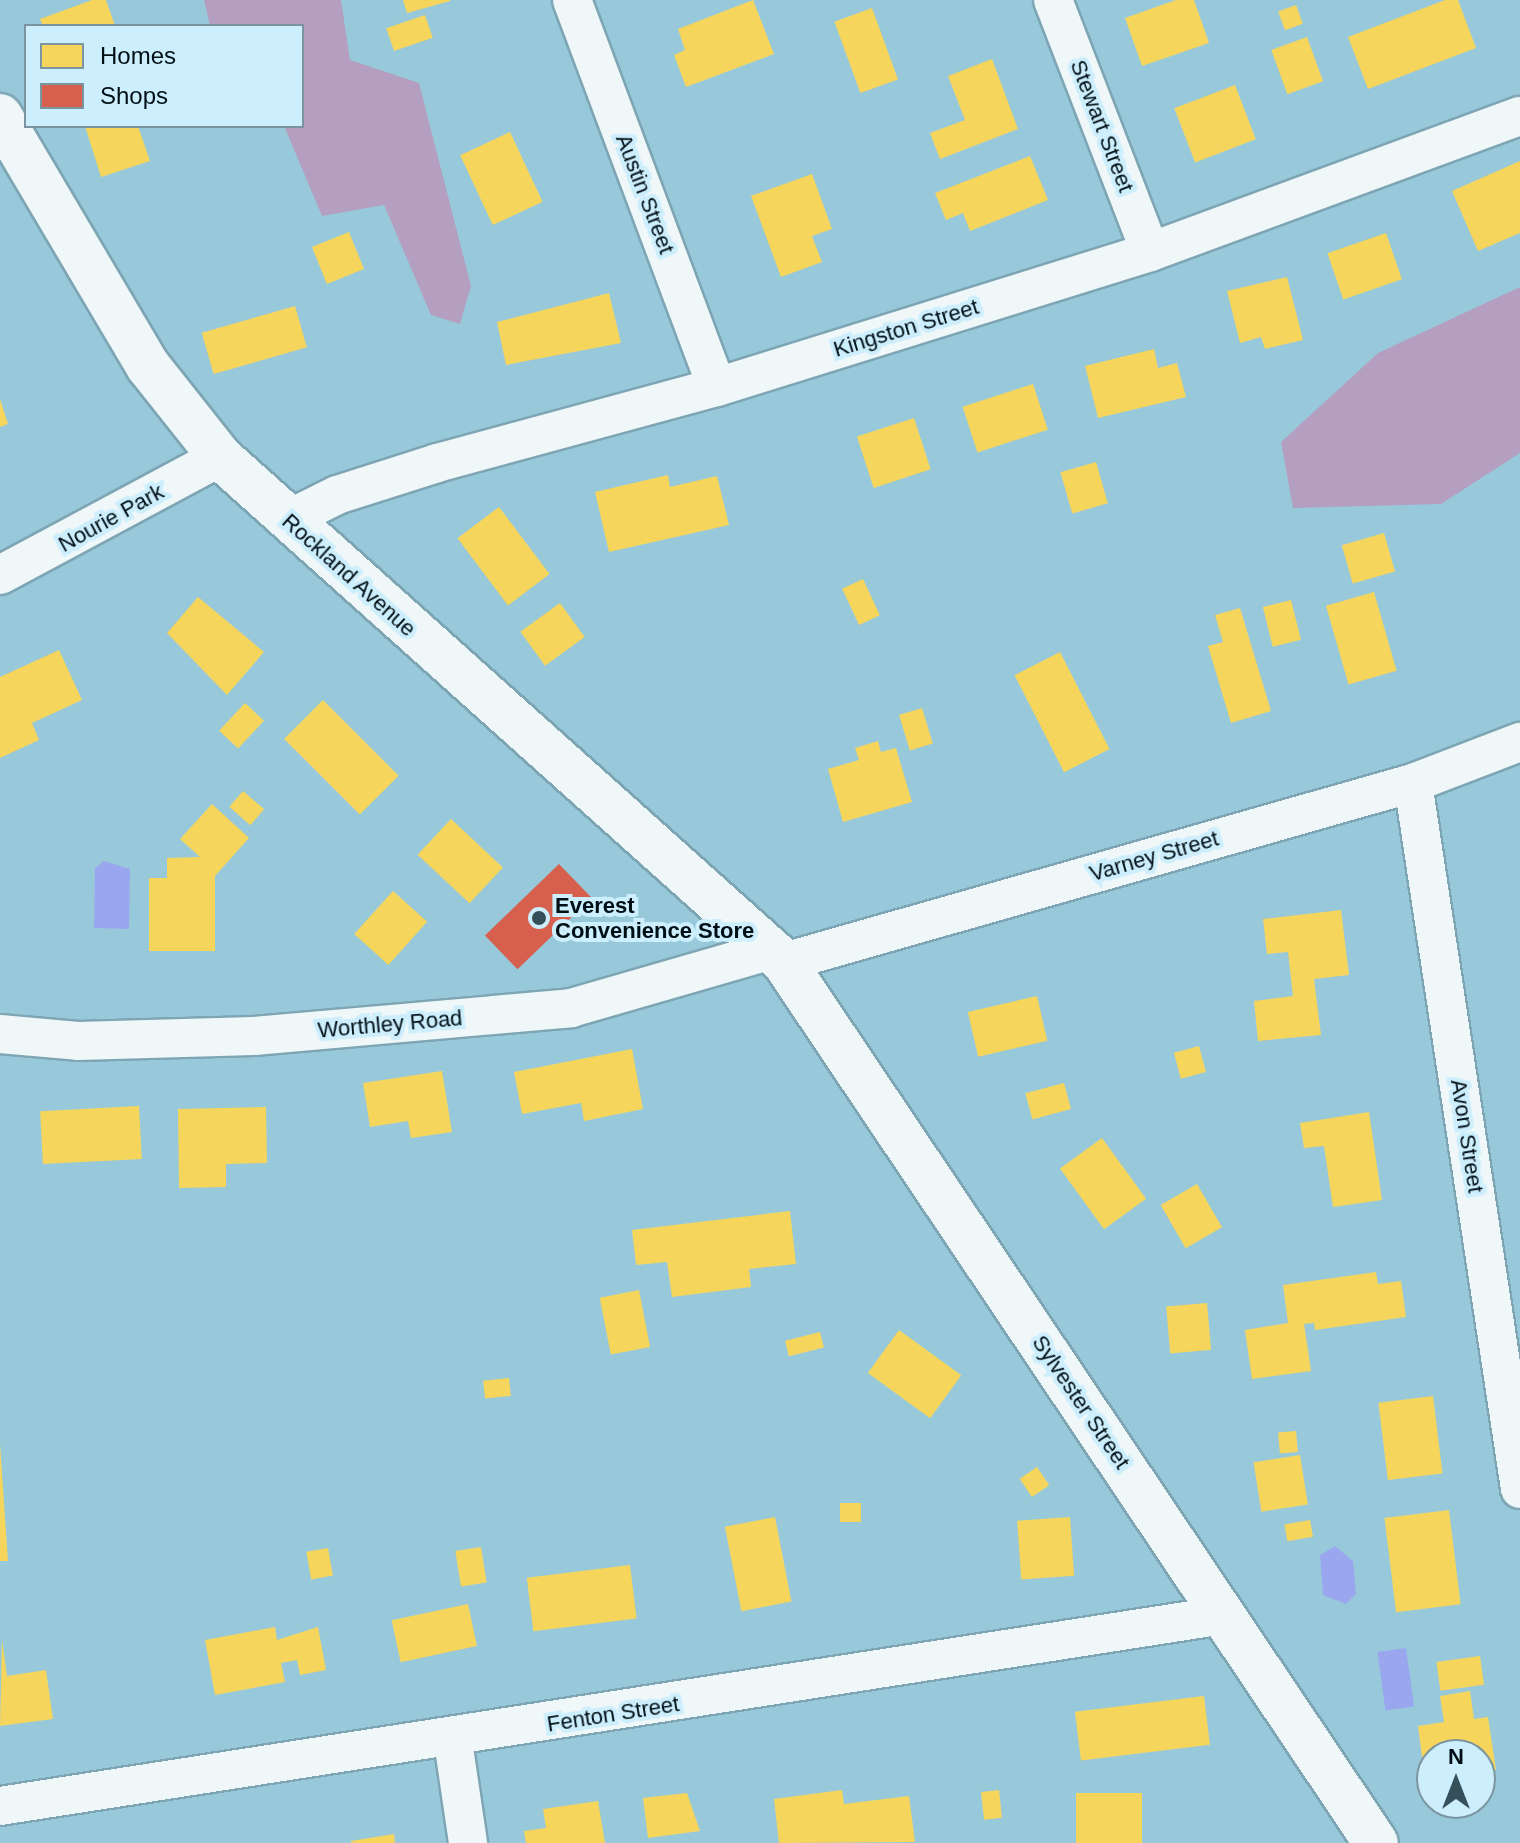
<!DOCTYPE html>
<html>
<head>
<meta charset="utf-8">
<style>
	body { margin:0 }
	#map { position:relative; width:1520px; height:1843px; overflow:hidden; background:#98c9da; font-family:Helvetica,sans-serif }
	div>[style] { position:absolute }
	.green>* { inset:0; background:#b49fc0 }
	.water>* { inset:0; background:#9aa7ee; transform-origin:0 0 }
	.homes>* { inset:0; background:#f6d55c; transform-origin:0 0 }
	.shops>* { inset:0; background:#d6604d; transform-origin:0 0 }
	.roads { filter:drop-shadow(2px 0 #7da5b3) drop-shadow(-2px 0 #7da5b3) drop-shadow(0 2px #7da5b3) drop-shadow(0 -2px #7da5b3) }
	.minor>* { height:38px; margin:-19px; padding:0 19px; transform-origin:19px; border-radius:19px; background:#f0f7f9 }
	.tertiary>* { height:44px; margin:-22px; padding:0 22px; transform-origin:22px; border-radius:22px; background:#f0f7f9 }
	.dots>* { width:22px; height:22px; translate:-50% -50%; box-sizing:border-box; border:4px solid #cdeefc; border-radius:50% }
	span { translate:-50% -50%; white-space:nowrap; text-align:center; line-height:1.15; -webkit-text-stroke:8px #cdeefc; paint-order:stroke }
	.street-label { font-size:22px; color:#000f16 }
	.poi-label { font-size:22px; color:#000f16; font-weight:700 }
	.left { translate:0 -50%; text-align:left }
	.legend { position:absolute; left:24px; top:24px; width:280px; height:104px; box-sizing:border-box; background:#cdeefc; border:2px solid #7b95a0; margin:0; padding:10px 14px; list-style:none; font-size:24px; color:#000f16 }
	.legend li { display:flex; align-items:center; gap:16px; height:40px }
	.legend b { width:40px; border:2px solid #7b95a0 }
	.north { position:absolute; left:1416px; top:1739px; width:80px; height:80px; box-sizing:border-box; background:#cdeefc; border:2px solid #7b95a0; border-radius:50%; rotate:0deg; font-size:22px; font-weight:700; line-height:32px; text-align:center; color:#000f16 }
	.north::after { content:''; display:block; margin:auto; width:28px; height:36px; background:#35505b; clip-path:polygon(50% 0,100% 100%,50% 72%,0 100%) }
</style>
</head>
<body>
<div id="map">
	<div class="green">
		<i style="clip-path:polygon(204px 0,341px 0,350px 60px,419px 83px,471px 286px,460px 324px,431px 315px,384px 205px,322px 216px,284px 126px,302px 126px,302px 26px,210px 26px)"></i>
		<i style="clip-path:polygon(1520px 287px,1520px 453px,1441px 504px,1293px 508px,1281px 442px,1378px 353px)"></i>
	</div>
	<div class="water">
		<i style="clip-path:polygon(104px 861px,130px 869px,129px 929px,94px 928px,95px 868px)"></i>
		<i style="clip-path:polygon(1335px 1546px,1353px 1561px,1356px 1594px,1346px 1604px,1323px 1595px,1320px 1555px)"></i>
		<i style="left:1406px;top:1648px;width:59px;height:29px;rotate:82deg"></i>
	</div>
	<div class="homes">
		<i style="clip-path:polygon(92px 0,106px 0,115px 26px,43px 26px,40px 19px)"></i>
		<i style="clip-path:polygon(403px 0,450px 0,450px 1px,407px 13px)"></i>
		<i style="clip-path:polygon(753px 0,774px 54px,686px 87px,674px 55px,685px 50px,678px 29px)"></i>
		<i style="clip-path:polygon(1176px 0,1194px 0,1209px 43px,1142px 66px,1125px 18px)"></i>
		<i style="clip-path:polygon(1445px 0,1458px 0,1476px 48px,1368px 89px,1348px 37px)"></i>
		<i style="left:1296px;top:5px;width:20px;height:19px;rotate:70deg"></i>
		<i style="left:872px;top:8px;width:76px;height:40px;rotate:70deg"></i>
		<i style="left:425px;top:15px;width:24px;height:41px;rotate:71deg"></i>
		<i style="left:1307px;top:37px;width:47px;height:38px;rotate:70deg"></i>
		<i style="clip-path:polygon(992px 59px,1018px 129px,940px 159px,930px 133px,965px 120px,948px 76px)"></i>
		<i style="left:1235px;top:85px;width:58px;height:65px;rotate:69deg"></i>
		<i style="clip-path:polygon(85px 126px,138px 126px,150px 161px,101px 177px)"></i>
		<i style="left:510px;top:132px;width:77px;height:55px;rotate:65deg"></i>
		<i style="clip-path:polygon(1030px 156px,1048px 200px,970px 231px,963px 213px,946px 220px,935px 193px)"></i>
		<i style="clip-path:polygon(1520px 161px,1520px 233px,1478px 251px,1452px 191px)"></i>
		<i style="clip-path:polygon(812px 174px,832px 229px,812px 236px,822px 262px,781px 277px,751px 196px)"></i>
		<i style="left:349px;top:232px;width:40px;height:40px;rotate:68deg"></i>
		<i style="left:1386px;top:233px;width:49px;height:62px;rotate:71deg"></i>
		<i style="clip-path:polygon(1287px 277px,1303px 340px,1265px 349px,1261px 337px,1240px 343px,1227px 291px)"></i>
		<i style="clip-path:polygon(609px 293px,621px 343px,506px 365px,497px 322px)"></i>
		<i style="left:295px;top:306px;width:43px;height:97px;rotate:74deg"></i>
		<i style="clip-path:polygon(1154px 349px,1158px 368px,1177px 363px,1186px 397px,1098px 418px,1085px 366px)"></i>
		<i style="left:1033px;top:384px;width:48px;height:74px;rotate:72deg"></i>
		<i style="clip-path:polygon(0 399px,8px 424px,0 427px)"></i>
		<i style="left:914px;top:418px;width:54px;height:60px;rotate:72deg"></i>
		<i style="left:1096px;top:462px;width:43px;height:37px;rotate:74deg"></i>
		<i style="clip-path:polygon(668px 475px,670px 487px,717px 476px,729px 525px,609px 552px,595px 492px)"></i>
		<i style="left:499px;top:507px;width:84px;height:52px;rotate:53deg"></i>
		<i style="left:1384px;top:533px;width:40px;height:44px;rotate:74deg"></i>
		<i style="left:863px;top:579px;width:40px;height:23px;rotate:65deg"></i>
		<i style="left:1374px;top:592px;width:82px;height:50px;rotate:74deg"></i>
		<i style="clip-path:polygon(198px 597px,264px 652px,227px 695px,167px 633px)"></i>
		<i style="left:1291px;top:600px;width:41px;height:29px;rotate:76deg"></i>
		<i style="left:560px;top:603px;width:42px;height:49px;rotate:54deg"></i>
		<i style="clip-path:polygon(1240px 608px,1271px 711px,1231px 723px,1208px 646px,1223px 642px,1215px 615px)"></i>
		<i style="clip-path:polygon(59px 650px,82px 700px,32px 723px,39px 740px,0 758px,0 677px)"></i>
		<i style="left:1060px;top:652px;width:109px;height:51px;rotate:63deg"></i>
		<i style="left:323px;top:700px;width:107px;height:55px;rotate:45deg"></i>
		<i style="left:245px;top:703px;width:26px;height:38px;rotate:43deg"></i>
		<i style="left:922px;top:708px;width:37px;height:24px;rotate:73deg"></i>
		<i style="clip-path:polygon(878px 741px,881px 752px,896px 748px,912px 802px,843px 822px,828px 769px,859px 760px,855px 748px)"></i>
		<i style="left:243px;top:791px;width:28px;height:21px;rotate:41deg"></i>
		<i style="clip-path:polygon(212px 804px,249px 838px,215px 876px,215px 951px,149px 951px,149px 878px,167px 878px,167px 858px,200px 857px,180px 839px)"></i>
		<i style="left:451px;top:819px;width:71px;height:49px;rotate:43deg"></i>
		<i style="left:393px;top:891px;width:46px;height:58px;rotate:42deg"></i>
		<i style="clip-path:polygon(1341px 910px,1349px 975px,1314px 979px,1321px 1035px,1258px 1041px,1254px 1001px,1293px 996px,1288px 952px,1267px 954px,1263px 919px)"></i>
		<i style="left:1037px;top:996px;width:46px;height:71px;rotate:77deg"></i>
		<i style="left:1199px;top:1046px;width:27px;height:26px;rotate:75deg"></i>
		<i style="clip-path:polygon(632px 1049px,643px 1109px,584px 1121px,581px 1103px,522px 1114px,514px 1072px)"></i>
		<i style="clip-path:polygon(442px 1071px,452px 1132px,411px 1138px,408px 1121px,370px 1127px,363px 1083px)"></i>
		<i style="left:1064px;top:1083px;width:27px;height:40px;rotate:75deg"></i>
		<i style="left:139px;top:1106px;width:53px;height:99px;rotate:87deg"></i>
		<i style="clip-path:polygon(266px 1107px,267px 1163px,226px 1164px,226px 1187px,179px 1188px,178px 1109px)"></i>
		<i style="clip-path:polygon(1369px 1112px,1382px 1200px,1333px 1207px,1324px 1146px,1304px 1148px,1300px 1123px)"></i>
		<i style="left:1102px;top:1138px;width:75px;height:52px;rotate:54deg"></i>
		<i style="left:1197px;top:1184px;width:50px;height:42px;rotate:60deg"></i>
		<i style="clip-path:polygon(790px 1211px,796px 1264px,749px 1269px,751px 1287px,672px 1297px,667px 1262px,636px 1265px,632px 1230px)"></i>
		<i style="clip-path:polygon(1376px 1272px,1378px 1284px,1401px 1281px,1406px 1317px,1315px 1330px,1314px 1323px,1304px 1324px,1311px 1371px,1252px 1379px,1245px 1330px,1288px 1323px,1283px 1285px)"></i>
		<i style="left:639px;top:1290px;width:58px;height:40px;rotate:79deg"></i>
		<i style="left:1207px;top:1303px;width:47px;height:41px;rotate:85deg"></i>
		<i style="left:899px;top:1330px;width:77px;height:53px;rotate:36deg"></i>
		<i style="left:820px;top:1332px;width:16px;height:36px;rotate:76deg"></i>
		<i style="left:509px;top:1378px;width:18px;height:26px;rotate:84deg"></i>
		<i style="left:1433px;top:1396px;width:78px;height:55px;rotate:83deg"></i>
		<i style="left:1296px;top:1431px;width:21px;height:18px;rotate:85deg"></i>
		<i style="clip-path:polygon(0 1444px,8px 1561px,0 1561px)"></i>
		<i style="left:1300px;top:1455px;width:50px;height:47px;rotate:81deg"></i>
		<i style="left:1037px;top:1467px;width:22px;height:21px;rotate:56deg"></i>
		<i style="left:840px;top:1503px;width:21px;height:19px"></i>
		<i style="left:1449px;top:1510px;width:95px;height:65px;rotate:83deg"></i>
		<i style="left:775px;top:1517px;width:86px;height:51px;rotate:79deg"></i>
		<i style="left:1070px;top:1517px;width:59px;height:53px;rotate:86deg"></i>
		<i style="left:1310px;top:1520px;width:17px;height:26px;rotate:80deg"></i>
		<i style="left:481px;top:1547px;width:36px;height:26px;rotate:81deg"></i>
		<i style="left:328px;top:1548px;width:28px;height:22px;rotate:80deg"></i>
		<i style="left:630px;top:1565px;width:54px;height:104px;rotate:83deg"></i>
		<i style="left:468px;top:1604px;width:43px;height:78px;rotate:78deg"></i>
		<i style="clip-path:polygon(275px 1627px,277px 1640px,318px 1627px,326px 1670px,300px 1675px,297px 1660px,281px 1663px,285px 1682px,215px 1695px,205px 1640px)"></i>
		<i style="clip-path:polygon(2px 1640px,7px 1676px,46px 1670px,53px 1719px,0 1726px)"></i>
		<i style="left:1480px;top:1656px;width:29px;height:44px;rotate:82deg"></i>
		<i style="clip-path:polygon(1470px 1691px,1474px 1719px,1488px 1717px,1496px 1770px,1480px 1772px,1480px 1755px,1432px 1755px,1432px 1779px,1425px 1780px,1418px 1726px,1444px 1722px,1440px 1696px)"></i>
		<i style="left:1204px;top:1696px;width:49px;height:130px;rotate:83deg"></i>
		<i style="clip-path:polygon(842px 1790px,844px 1804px,909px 1796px,915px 1842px,779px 1843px,774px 1799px)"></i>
		<i style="left:999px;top:1790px;width:28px;height:18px;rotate:84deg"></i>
		<i style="clip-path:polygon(687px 1793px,700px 1831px,648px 1838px,643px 1798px)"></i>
		<i style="left:1076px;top:1793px;width:66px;height:50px"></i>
		<i style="clip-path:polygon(598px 1801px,605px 1843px,526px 1843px,524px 1831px,546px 1828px,543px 1809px)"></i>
		<i style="clip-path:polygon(394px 1834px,395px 1843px,351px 1843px,351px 1841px)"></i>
	</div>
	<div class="shops">
		<i style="left:559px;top:864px;width:47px;height:103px;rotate:46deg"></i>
	</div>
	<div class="roads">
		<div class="minor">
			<i style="left:572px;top:0;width:413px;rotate:69.5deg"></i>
			<i style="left:1053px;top:0;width:270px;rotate:68.9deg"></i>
			<i style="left:287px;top:520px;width:56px;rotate:-26.6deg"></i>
			<i style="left:337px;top:495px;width:105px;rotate:-17.7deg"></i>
			<i style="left:437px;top:463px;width:290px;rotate:-15.2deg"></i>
			<i style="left:717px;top:387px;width:454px;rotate:-17.3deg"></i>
			<i style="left:1150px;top:252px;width:394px;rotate:-20.2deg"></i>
			<i style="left:0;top:575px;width:250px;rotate:-28.2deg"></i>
			<i style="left:1413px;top:783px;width:714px;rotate:81.38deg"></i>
			<i style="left:784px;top:962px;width:654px;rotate:-15.89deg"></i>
			<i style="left:1413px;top:783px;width:115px;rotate:-21deg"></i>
			<i style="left:0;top:1034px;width:78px;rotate:5.1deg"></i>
			<i style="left:78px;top:1041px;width:176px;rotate:-1.6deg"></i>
			<i style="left:254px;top:1036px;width:318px;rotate:-5deg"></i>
			<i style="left:571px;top:1008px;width:209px;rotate:-16.1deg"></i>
			<i style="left:453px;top:1741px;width:103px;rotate:81.6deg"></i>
			<i style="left:0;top:1806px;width:1239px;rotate:-8.87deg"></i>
		</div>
		<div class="tertiary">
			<i style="left:0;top:116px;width:291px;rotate:59.4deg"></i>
			<i style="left:148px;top:366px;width:116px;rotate:51.6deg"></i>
			<i style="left:220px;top:457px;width:757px;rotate:41.84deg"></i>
			<i style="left:784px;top:962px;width:1061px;rotate:56.1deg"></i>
		</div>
	</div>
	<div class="dots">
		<i style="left:539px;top:918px;background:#35505b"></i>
	</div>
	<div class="street-label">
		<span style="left:1102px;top:126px;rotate:69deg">Stewart Street</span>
		<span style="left:645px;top:194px;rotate:69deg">Austin Street</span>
		<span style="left:906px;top:328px;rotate:-17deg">Kingston Street</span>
		<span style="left:111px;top:518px;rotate:-29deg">Nourie Park</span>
		<span style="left:349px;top:575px;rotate:42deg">Rockland Avenue</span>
		<span style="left:1154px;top:856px;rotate:-16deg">Varney Street</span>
		<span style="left:390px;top:1024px;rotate:-5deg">Worthley Road</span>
		<span style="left:1467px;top:1136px;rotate:81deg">Avon Street</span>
		<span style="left:1081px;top:1402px;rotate:56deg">Sylvester Street</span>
		<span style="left:613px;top:1714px;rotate:-9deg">Fenton Street</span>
	</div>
	<div class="poi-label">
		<span class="left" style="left:555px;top:918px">Everest<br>Convenience Store</span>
	</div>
	<ul class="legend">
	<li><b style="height:22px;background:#f6d55c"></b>Homes</li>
	<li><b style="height:22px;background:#d6604d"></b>Shops</li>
	</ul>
	<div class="north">N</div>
</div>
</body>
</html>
